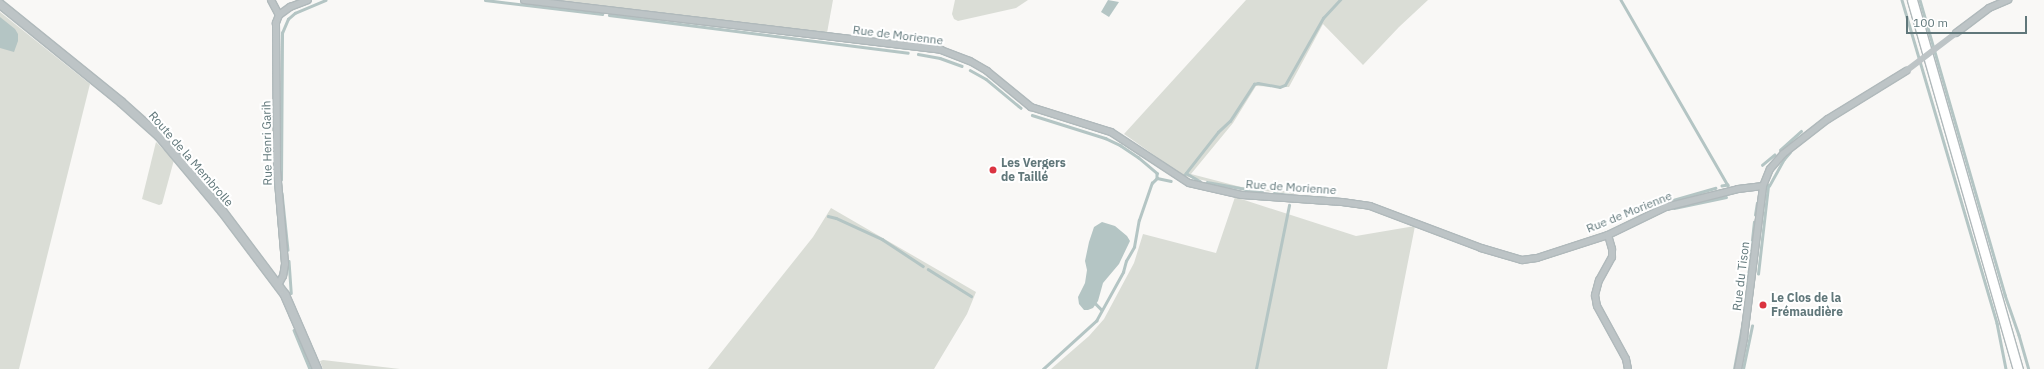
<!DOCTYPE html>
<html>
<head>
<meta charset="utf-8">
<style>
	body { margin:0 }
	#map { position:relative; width:2044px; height:369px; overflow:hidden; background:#f9f8f6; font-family:"IBM Plex Sans",sans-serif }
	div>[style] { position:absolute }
	.green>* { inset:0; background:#daddd6 }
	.water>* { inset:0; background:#b4c5c4 }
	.stream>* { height:2.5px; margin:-1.25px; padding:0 1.25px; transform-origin:1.25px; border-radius:1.25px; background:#b4c5c4 }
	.roads { filter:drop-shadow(1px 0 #b0b9bb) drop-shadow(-1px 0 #b0b9bb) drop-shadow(0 1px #b0b9bb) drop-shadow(0 -1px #b0b9bb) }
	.minor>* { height:6px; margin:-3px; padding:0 3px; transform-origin:3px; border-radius:3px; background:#bdc4c6 }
	.tertiary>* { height:8px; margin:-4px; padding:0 4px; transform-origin:4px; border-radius:4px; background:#bdc4c6 }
	.secondary>* { height:9px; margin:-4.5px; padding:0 4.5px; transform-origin:4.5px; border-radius:4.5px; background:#fff }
	.minor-bridge>* { height:6px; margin:-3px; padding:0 3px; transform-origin:3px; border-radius:3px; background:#bdc4c6 }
	.dots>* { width:11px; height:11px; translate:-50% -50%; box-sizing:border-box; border:2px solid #fff; border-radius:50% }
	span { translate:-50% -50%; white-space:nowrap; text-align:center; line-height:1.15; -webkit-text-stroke:4px #fff; paint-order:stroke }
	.street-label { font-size:12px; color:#60777a }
	.poi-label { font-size:12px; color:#60777a; font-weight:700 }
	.left { translate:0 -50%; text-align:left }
	.scale { position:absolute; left:1906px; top:16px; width:121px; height:18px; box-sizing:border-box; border:2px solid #60777a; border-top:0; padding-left:5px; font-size:12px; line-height:14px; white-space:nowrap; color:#60777a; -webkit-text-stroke:3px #fff; paint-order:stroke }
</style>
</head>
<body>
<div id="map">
	<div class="green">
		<i style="clip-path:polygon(559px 0,833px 0,827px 33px)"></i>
		<i style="clip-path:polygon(955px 0,1028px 0,1016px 8px,958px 21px,954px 19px,952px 14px)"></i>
		<i style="clip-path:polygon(1246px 0,1428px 0,1399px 27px,1363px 65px,1323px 24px,1289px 87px,1256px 86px,1233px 123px,1191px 174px,1241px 187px,1294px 192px,1294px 194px,1238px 188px,1184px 176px,1124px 134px)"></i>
		<i style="clip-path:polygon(0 12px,90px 84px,19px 369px,0 369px)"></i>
		<i style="clip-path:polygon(156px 142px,174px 160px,162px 204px,159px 205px,142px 199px)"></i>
		<i style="clip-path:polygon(1235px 197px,1356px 236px,1415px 226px,1387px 369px,1051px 369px,1089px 336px,1104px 319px,1134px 263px,1143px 234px,1216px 253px)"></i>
		<i style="clip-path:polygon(831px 208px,976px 292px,967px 314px,934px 369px,708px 369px,813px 237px)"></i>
		<i style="clip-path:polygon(323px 360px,400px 369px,323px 369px,320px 361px)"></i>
	</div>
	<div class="water">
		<i style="clip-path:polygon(1108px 0,1119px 2px,1109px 17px,1101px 12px)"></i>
		<i style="clip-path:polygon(0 17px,15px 29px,18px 34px,18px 41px,14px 52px,0 48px)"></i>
		<i style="clip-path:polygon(1102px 222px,1115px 226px,1127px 236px,1130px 241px,1119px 264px,1103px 283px,1098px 301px,1093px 308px,1088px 310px,1084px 310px,1079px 304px,1078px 297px,1085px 283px,1087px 270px,1085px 261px,1089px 242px,1094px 227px)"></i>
	</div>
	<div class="stream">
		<i style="left:485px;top:0;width:118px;rotate:6.8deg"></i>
		<i style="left:1621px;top:0;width:214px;rotate:60deg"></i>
		<i style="left:1728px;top:185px;width:6px;rotate:171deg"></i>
		<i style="left:1902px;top:0;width:337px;rotate:73.6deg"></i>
		<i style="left:1997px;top:323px;width:47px;rotate:78.9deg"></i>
		<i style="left:1920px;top:0;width:307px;rotate:73.9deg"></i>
		<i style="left:2005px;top:295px;width:42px;rotate:70.7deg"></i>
		<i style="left:2019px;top:335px;width:35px;rotate:74deg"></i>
		<i style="left:609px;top:15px;width:301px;rotate:7.2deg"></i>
		<i style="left:918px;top:54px;width:22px;rotate:10deg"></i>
		<i style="left:940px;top:58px;width:23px;rotate:20deg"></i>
		<i style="left:970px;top:70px;width:18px;rotate:29deg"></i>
		<i style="left:986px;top:79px;width:45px;rotate:39.6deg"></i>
		<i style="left:1032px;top:115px;width:77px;rotate:17.5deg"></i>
		<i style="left:1105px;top:138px;width:17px;rotate:25deg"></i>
		<i style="left:1120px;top:145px;width:22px;rotate:34deg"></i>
		<i style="left:1138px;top:157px;width:25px;rotate:40deg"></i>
		<i style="left:1157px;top:173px;width:5px;rotate:90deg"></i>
		<i style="left:1780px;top:150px;width:28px;rotate:-42deg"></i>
		<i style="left:1762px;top:165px;width:16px;rotate:-40deg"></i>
		<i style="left:1186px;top:173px;width:16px;rotate:30deg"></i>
		<i style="left:1182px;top:178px;width:58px;rotate:-52deg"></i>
		<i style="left:1218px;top:132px;width:16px;rotate:-43deg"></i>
		<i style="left:1230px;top:121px;width:44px;rotate:-57deg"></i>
		<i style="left:1254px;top:84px;width:4px;rotate:-14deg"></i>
		<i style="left:1258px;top:83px;width:22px;rotate:10deg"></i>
		<i style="left:1280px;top:87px;width:5px;rotate:-22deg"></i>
		<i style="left:1285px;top:85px;width:77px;rotate:-60.4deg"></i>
		<i style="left:1323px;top:18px;width:25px;rotate:-47deg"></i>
		<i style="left:281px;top:180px;width:147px;rotate:-89.6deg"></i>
		<i style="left:282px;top:33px;width:15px;rotate:-67deg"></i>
		<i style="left:288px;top:19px;width:9px;rotate:-41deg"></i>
		<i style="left:295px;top:13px;width:33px;rotate:-23deg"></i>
		<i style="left:1207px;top:182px;width:56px;rotate:10.3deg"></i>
		<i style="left:1769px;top:186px;width:31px;rotate:-61deg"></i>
		<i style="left:1784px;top:159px;width:9px;rotate:-49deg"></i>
		<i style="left:282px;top:193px;width:57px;rotate:84deg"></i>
		<i style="left:1274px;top:193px;width:17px;rotate:7deg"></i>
		<i style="left:1673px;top:200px;width:44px;rotate:-15.9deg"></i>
		<i style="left:1674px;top:208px;width:53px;rotate:-11.9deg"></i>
		<i style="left:1755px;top:215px;width:12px;rotate:-81deg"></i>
		<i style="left:828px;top:216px;width:8px;rotate:14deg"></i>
		<i style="left:836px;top:218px;width:51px;rotate:24.5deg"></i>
		<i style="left:882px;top:239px;width:49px;rotate:33.4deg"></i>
		<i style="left:289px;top:261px;width:32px;rotate:86deg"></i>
		<i style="left:928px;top:269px;width:51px;rotate:32.1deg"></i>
		<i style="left:1758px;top:274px;width:89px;rotate:-83.5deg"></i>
		<i style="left:1747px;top:286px;width:64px;rotate:-83.8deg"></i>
		<i style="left:1094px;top:302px;width:10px;rotate:45deg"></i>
		<i style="left:294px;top:330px;width:42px;rotate:67.7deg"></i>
		<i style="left:1043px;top:369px;width:72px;rotate:-42.2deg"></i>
		<i style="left:1096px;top:321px;width:56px;rotate:-61.1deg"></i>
		<i style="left:1123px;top:272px;width:11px;rotate:-75deg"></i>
		<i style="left:1126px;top:261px;width:16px;rotate:-60deg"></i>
		<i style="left:1134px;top:247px;width:27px;rotate:-80deg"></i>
		<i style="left:1139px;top:220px;width:39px;rotate:-71deg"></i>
		<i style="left:1152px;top:183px;width:7px;rotate:-45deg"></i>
		<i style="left:1157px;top:178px;width:14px;rotate:12deg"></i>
		<i style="left:1256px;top:369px;width:167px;rotate:-78.6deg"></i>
		<i style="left:1734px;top:369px;width:49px;rotate:-79.4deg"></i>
		<i style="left:1743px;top:369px;width:44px;rotate:-78.2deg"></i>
	</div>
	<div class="roads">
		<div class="minor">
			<i style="left:271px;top:0;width:17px;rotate:62deg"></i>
			<i style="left:279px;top:15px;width:9px;rotate:111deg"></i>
			<i style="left:276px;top:23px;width:147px;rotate:89.6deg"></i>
			<i style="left:277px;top:170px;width:94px;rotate:85.1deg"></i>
			<i style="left:285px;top:264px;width:12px;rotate:99deg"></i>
			<i style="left:283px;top:276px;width:10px;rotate:119deg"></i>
			<i style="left:524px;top:0;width:420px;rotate:6.8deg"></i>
			<i style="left:941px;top:50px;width:31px;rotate:21deg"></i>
			<i style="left:970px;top:61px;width:20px;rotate:30deg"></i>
			<i style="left:987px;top:71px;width:57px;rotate:39.3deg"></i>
			<i style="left:1031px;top:107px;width:84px;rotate:17.4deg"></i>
			<i style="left:1111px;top:132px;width:93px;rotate:33.2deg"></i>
			<i style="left:1189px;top:183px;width:54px;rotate:12.8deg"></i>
			<i style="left:1242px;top:195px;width:100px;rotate:4deg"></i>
			<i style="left:1342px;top:202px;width:28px;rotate:8deg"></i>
			<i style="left:1370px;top:206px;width:119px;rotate:20.7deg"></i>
			<i style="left:1481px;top:248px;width:43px;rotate:16.3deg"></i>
			<i style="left:1522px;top:260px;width:15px;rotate:-8deg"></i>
			<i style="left:1537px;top:258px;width:75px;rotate:-17.9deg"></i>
			<i style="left:1608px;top:235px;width:64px;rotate:-25.8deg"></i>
			<i style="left:1666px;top:207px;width:74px;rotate:-14deg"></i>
			<i style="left:1738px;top:189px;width:25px;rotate:-7deg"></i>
			<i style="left:279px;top:15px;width:14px;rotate:-36deg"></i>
			<i style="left:290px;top:7px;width:19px;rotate:-21deg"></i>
			<i style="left:1956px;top:33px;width:41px;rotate:-37.1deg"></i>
			<i style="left:1989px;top:8px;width:21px;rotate:-23deg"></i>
			<i style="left:1608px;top:235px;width:15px;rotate:74deg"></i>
			<i style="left:1612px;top:249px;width:8px;rotate:90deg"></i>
			<i style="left:1612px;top:257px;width:26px;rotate:119deg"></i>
			<i style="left:1599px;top:280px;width:16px;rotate:105deg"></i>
			<i style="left:1595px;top:295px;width:11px;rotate:80deg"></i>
			<i style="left:1597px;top:306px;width:60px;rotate:61.3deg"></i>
			<i style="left:1626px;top:359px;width:10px;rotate:79deg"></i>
			<i style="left:1738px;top:369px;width:33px;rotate:-79deg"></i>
			<i style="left:1744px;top:337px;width:152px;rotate:-82.8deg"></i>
			<i style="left:1763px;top:186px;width:18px;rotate:-68deg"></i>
			<i style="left:1770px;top:169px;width:20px;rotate:-49deg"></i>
			<i style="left:1783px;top:154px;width:57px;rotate:-37.9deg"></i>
			<i style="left:1828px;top:119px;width:92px;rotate:-31.6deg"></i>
		</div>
		<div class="tertiary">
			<i style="left:0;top:4px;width:156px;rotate:39deg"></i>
			<i style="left:121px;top:102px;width:51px;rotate:41.8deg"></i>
			<i style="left:159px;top:136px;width:98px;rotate:50deg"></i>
			<i style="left:222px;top:211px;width:105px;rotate:53.1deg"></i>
			<i style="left:285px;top:295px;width:81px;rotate:66.6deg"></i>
		</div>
		<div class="secondary">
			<i style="left:1912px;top:0;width:384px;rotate:74deg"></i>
		</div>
	</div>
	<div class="minor-bridge">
		<i style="left:1906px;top:71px;width:63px;rotate:-37.2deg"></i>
	</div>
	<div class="dots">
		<i style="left:993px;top:170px;background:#db3441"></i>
		<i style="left:1763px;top:305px;background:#db3441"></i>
	</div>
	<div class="street-label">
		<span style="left:898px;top:35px;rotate:7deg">Rue de Morienne</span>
		<span style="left:267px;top:143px;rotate:-91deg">Rue Henri Garih</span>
		<span style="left:191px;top:159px;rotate:49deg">Route de la Membrolle</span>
		<span style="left:1291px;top:187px;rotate:4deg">Rue de Morienne</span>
		<span style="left:1629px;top:212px;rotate:-22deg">Rue de Morienne</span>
		<span style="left:1741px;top:276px;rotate:-83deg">Rue du Tison</span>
	</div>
	<div class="poi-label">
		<span class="left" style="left:1001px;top:170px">Les Vergers<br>de Taillé</span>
		<span class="left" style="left:1771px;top:305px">Le Clos de la<br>Frémaudière</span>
	</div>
	<div class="scale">100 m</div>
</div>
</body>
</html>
